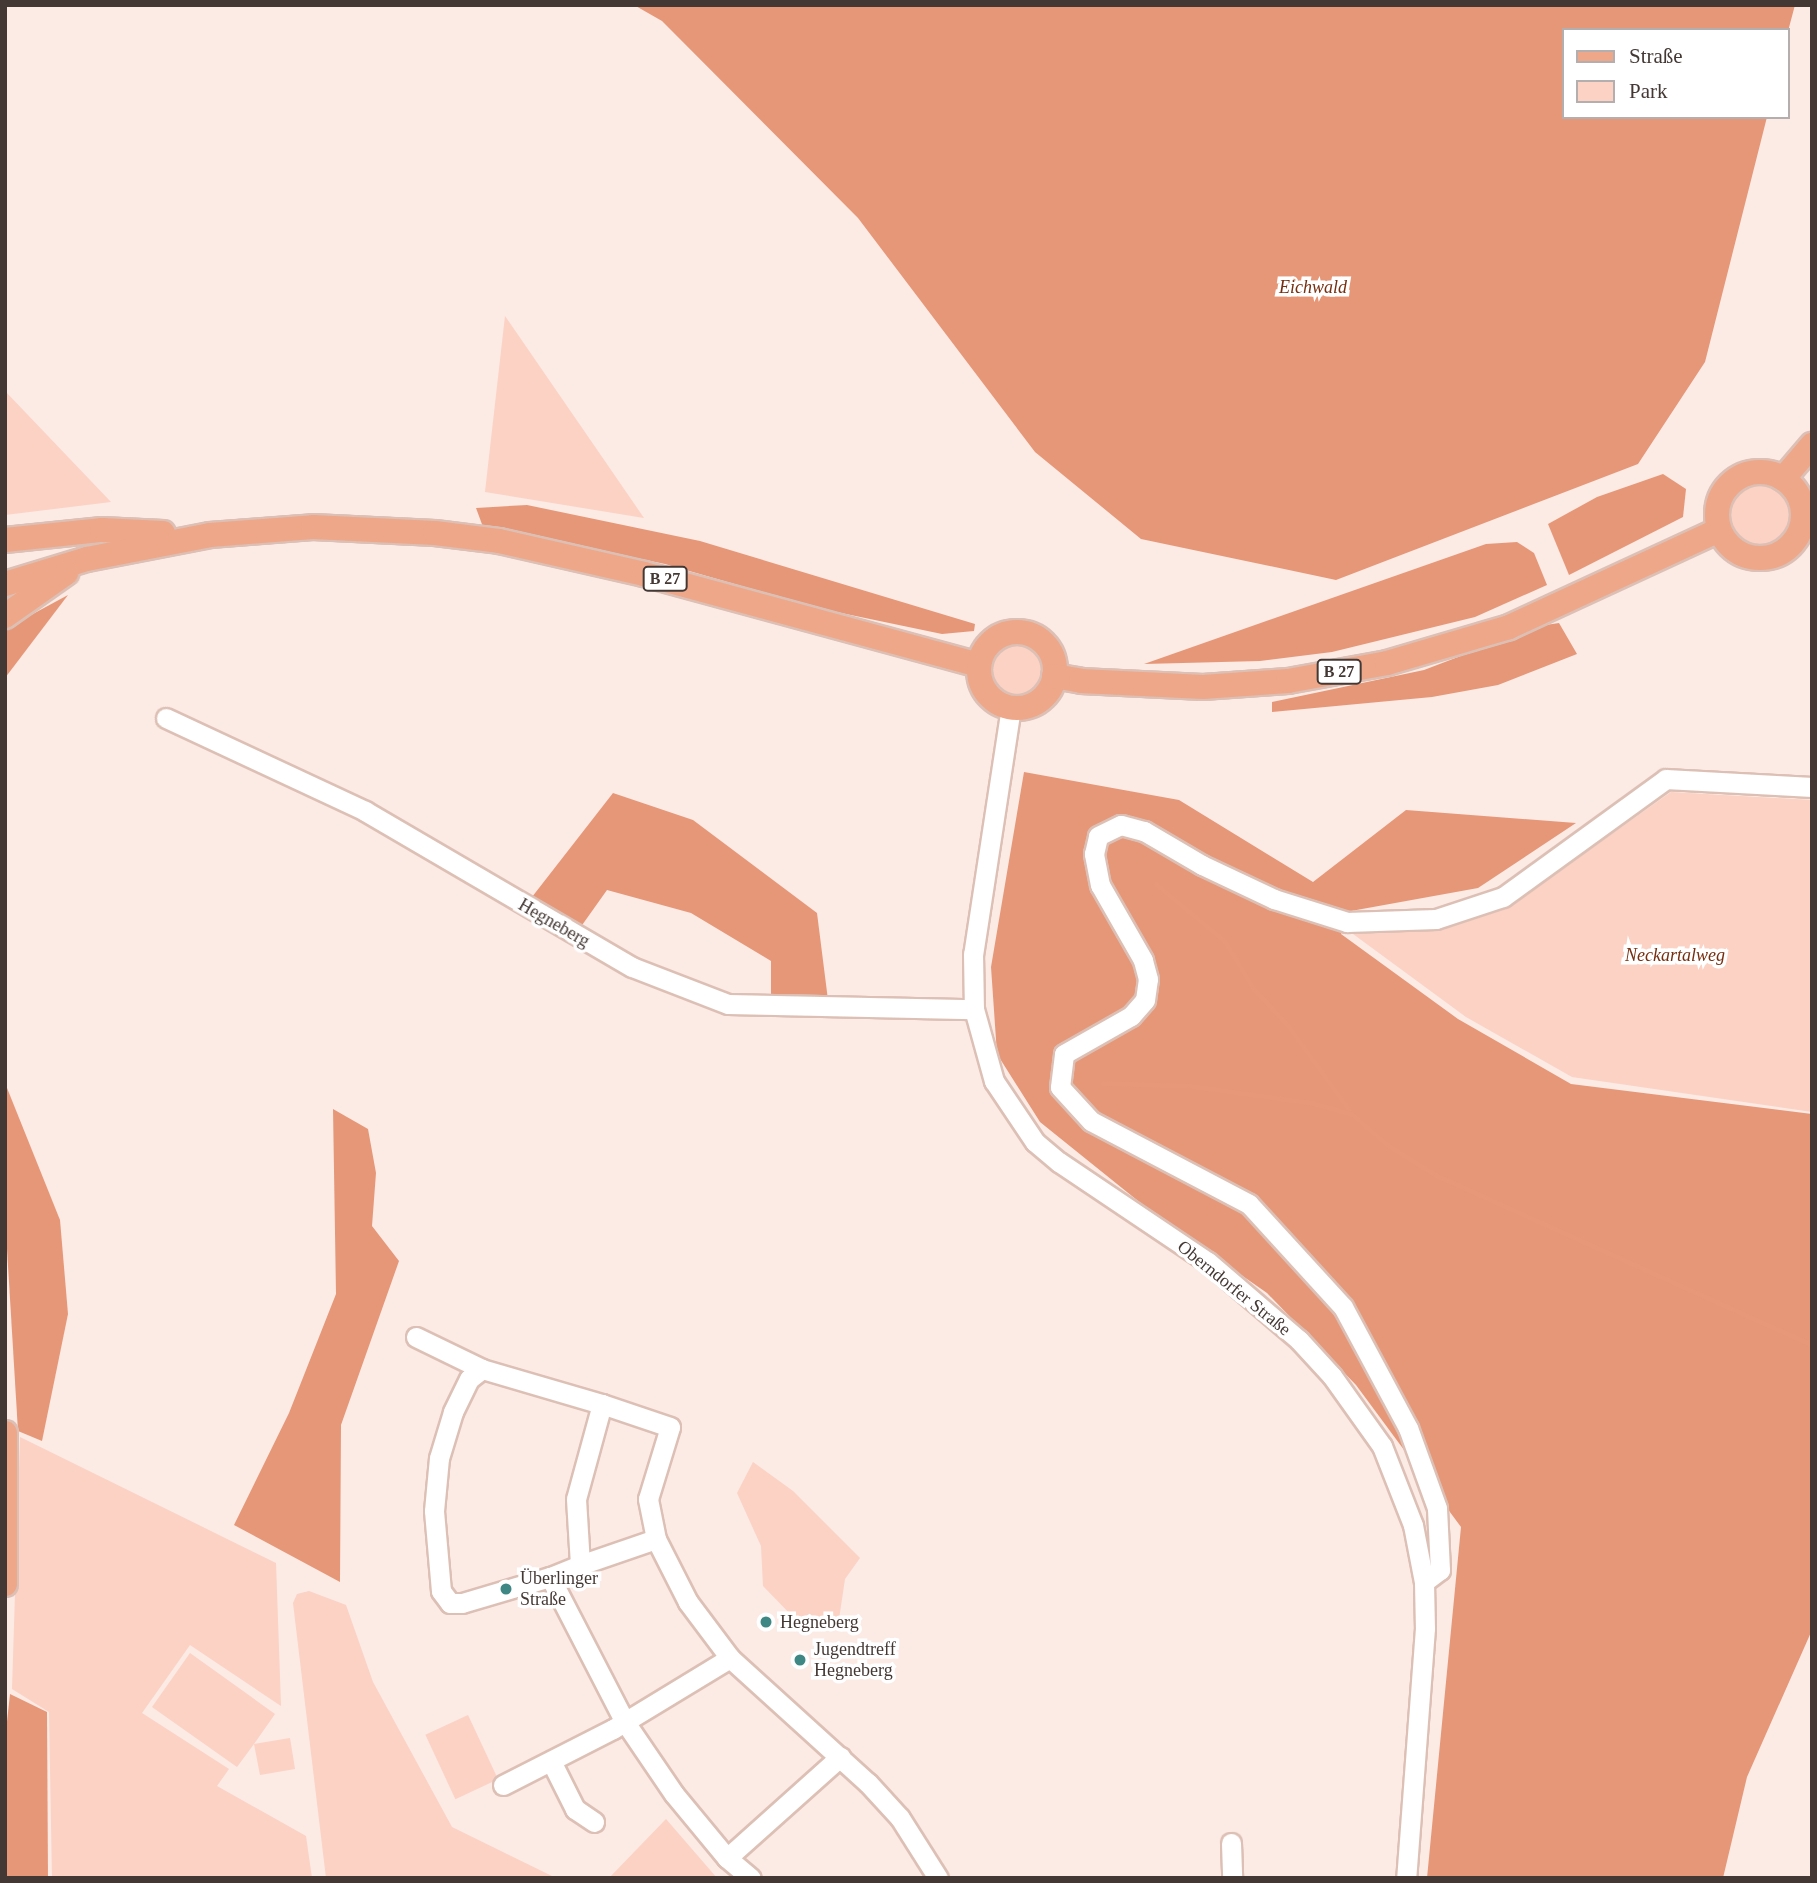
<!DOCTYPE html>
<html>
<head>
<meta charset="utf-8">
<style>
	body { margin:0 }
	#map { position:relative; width:1817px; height:1883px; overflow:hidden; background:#fceae4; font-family:Georgia,serif }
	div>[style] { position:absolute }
	.green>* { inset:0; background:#fbd2c3; transform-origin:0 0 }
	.round { border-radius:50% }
	.forest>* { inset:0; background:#e69778 }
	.stream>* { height:4.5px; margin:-2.25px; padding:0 2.25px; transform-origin:2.25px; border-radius:2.25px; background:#e79879 }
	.roads { filter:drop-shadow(2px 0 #ddc0b5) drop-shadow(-2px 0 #ddc0b5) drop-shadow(0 2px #ddc0b5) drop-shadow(0 -2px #ddc0b5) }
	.minor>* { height:19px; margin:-9.5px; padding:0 9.5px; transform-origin:9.5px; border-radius:9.5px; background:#fff }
	.major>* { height:24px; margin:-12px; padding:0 12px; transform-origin:12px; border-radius:12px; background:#eea789 }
	.major>.ring { margin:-12px; padding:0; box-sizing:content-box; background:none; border:24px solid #eea789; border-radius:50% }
	.dots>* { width:19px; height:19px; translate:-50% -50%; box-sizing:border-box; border:4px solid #fff; border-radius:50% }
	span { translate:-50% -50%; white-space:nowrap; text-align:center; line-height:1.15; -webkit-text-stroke:7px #fff; paint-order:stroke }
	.shield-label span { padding:2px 5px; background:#fff; border:2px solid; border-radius:5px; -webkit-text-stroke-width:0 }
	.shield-label { font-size:16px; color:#443834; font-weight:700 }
	.park-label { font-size:18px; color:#752e0f; font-style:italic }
	.street-label { font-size:18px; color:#443834 }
	.poi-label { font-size:18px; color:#443834 }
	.left { translate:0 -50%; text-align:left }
	.frame { position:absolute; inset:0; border:7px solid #443834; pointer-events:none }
	.legend { position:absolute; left:1562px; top:28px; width:228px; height:91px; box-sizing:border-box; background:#fff; border:2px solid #b4afae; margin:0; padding:9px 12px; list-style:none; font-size:21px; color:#443834 }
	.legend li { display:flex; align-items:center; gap:14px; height:35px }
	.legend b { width:35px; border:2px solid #b4afae }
</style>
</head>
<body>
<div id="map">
	<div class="green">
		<i style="clip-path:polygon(505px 316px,644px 518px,485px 492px)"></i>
		<i style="clip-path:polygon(5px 391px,111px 502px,5px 515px)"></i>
		<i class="round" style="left:1730px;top:486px;width:60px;height:60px"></i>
		<i class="round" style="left:987px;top:641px;width:60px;height:60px"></i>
		<i style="clip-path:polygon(1671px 792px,1812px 800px,1812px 1112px,1572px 1077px,1466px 1017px,1349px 931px,1444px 924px,1506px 909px)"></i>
		<i style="clip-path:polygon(20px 1437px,276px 1563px,281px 1706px,190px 1645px,142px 1713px,229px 1769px,217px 1786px,306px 1836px,312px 1878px,52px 1878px,49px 1712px,12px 1689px)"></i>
		<i style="clip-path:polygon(753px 1462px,793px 1491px,860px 1558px,845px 1579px,839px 1619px,797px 1621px,763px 1586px,761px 1546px,737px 1493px)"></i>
		<i style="clip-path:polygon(309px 1591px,346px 1605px,373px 1682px,452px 1827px,556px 1878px,326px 1878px,293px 1603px,297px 1594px)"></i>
		<i style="clip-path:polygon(190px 1653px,275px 1714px,254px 1744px,290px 1738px,295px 1769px,260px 1775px,254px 1744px,237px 1767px,152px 1707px)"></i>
		<i style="left:468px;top:1715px;width:71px;height:47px;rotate:65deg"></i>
		<i style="clip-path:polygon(666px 1819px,717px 1878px,609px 1878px)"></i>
	</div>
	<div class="forest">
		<i style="clip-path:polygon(634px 5px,1795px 5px,1787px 35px,1787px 30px,1563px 30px,1563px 117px,1767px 117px,1705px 362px,1638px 464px,1336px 580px,1141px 539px,1035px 452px,858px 218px,662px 21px)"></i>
		<i style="clip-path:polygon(1663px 474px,1686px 489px,1683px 517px,1569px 575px,1548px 524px,1597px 497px)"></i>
		<i style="clip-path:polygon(527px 505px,700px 541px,975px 624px,974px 631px,942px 634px,822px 609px,665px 564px,483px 527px,476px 508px)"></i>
		<i style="clip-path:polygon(1517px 542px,1534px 553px,1547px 585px,1475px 617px,1332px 652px,1260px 661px,1144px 664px,1486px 544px)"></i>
		<i style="clip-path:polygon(68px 595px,5px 678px,5px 629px)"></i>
		<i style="clip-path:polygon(1559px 623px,1577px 654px,1498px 685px,1432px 697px,1272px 712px,1272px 702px,1424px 670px,1539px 626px)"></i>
		<i style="clip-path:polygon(1024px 772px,1179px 800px,1313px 882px,1406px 810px,1576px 823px,1478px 888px,1351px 911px,1341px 934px,1458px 1019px,1571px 1084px,1812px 1114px,1812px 1630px,1747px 1777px,1723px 1878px,1427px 1878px,1461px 1527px,1356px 1385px,1267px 1293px,1158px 1217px,1040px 1122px,997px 1054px,991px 967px)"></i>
		<i style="clip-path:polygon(613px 793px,693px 820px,817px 913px,828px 1000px,771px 1001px,771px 961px,691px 913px,607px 890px,580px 928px,532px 897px)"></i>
		<i style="clip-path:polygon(5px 1083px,60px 1220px,68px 1314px,42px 1441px,18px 1431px,5px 1216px)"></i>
		<i style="clip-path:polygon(333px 1109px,368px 1129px,376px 1173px,372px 1226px,399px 1261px,341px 1425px,340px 1582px,234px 1525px,289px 1413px,336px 1294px)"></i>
		<i style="clip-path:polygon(10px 1694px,47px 1712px,48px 1878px,5px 1878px,5px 1740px)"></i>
	</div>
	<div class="stream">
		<i style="left:1156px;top:884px;width:89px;rotate:39.6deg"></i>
		<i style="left:1225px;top:941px;width:56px;rotate:58.9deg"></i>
		<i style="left:1254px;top:989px;width:48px;rotate:46.7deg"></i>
		<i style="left:1287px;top:1024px;width:112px;rotate:54deg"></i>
		<i style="left:1353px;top:1115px;width:48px;rotate:40.7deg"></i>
		<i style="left:1389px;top:1146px;width:55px;rotate:31.7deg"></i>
		<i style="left:1436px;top:1175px;width:413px;rotate:24.3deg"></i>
		<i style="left:1103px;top:1083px;width:88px;rotate:2deg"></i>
		<i style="left:1191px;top:1086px;width:123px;rotate:7.9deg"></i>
		<i style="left:1313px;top:1103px;width:40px;rotate:16deg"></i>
	</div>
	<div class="roads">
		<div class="minor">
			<i style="left:1011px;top:707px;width:250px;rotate:98.7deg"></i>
			<i style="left:973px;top:954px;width:55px;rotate:89deg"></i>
			<i style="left:974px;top:1009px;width:75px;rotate:74.5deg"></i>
			<i style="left:994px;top:1081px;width:73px;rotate:56.1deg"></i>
			<i style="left:1035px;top:1142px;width:31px;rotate:40deg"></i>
			<i style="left:1059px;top:1162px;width:179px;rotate:33.9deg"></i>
			<i style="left:1208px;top:1262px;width:120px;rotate:40.6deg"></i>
			<i style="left:1299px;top:1340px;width:49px;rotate:47.5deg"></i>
			<i style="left:1332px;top:1376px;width:86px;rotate:54.5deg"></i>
			<i style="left:1382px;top:1446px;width:85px;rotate:68.6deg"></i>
			<i style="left:1413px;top:1525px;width:58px;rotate:79.1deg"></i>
			<i style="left:1424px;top:1582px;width:46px;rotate:88.8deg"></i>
			<i style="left:1425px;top:1628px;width:251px;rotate:94.3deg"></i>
			<i style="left:166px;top:718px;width:220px;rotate:25deg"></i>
			<i style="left:365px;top:811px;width:309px;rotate:30.3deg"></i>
			<i style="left:632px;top:967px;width:103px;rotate:21.1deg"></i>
			<i style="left:728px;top:1004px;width:246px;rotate:1.2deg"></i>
			<i style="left:416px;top:1337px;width:73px;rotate:25.9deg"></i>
			<i style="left:482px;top:1369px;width:16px;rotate:142deg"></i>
			<i style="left:469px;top:1379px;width:37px;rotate:116deg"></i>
			<i style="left:453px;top:1412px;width:48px;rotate:106.9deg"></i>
			<i style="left:439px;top:1458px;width:53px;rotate:95.4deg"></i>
			<i style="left:434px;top:1511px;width:80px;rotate:85deg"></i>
			<i style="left:441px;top:1591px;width:15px;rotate:53deg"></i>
			<i style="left:450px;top:1603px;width:12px"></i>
			<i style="left:462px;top:1603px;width:92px;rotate:-16.5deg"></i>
			<i style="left:550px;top:1577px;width:163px;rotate:62.7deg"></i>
			<i style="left:625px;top:1722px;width:87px;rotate:55.8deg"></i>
			<i style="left:674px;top:1794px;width:83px;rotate:50.4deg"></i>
			<i style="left:727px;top:1858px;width:31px;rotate:40deg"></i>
			<i style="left:482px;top:1369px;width:125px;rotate:16.3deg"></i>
			<i style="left:602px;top:1404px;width:98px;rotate:105.3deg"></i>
			<i style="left:576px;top:1499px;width:66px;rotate:86.5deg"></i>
			<i style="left:580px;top:1565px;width:32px;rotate:158deg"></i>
			<i style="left:656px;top:1539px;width:71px;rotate:63.1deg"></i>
			<i style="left:688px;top:1602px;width:70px;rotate:53.1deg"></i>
			<i style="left:730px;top:1658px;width:186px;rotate:42.2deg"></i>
			<i style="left:868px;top:1783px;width:47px;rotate:47.6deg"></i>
			<i style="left:900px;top:1818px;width:71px;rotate:57.7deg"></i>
			<i style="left:580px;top:1565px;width:80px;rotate:-18.9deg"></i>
			<i style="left:656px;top:1539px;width:41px;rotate:-101.3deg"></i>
			<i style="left:648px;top:1499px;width:75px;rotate:-73deg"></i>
			<i style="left:670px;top:1427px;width:72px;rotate:-161.3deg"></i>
			<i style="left:1424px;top:1582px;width:20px;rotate:-37deg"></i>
			<i style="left:1440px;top:1570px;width:62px;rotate:-92.8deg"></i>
			<i style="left:1437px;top:1508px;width:85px;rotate:-109.9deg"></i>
			<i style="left:1408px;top:1428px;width:137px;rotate:-118.2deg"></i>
			<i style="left:1343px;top:1307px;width:139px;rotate:-132.4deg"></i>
			<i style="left:1249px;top:1204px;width:178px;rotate:-152.3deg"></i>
			<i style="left:1091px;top:1121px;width:46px;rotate:-132.4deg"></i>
			<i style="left:1060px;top:1087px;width:33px;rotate:-83deg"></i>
			<i style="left:1064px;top:1054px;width:77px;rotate:-29.6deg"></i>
			<i style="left:1131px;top:1016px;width:21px;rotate:-49deg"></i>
			<i style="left:1145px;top:1000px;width:21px;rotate:-82deg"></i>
			<i style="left:1148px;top:979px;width:20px;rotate:-105deg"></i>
			<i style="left:1143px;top:960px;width:86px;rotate:-119.8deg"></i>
			<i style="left:1100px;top:885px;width:32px;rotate:-101deg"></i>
			<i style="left:1094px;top:854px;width:18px;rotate:-77deg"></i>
			<i style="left:1098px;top:836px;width:25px;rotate:-26deg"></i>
			<i style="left:1121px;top:825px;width:24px;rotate:15deg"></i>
			<i style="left:1144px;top:831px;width:67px;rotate:30.4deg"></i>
			<i style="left:1202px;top:865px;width:80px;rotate:25.3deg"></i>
			<i style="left:1274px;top:899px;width:77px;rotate:17.5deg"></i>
			<i style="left:1347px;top:922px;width:89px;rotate:-1.9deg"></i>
			<i style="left:1436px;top:919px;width:71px;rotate:-18.2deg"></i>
			<i style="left:1503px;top:897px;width:201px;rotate:-35.9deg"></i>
			<i style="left:1666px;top:779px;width:146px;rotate:3.1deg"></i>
			<i style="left:551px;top:1761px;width:54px;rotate:63.4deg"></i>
			<i style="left:575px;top:1809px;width:23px;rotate:34deg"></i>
			<i style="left:503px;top:1785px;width:123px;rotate:-27deg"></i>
			<i style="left:613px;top:1729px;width:137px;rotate:-31.3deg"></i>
			<i style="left:1231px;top:1843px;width:35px;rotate:88deg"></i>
			<i style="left:727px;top:1858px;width:152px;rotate:-41.8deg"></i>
		</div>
		<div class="major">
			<i class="ring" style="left:1717px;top:472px;width:62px;height:62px"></i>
			<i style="left:1783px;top:479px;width:45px;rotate:-49.5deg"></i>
			<i style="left:5px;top:540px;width:98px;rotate:-5.9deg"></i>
			<i style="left:102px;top:530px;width:61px;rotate:2.8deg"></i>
			<i style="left:5px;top:584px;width:86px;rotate:-17deg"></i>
			<i style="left:87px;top:559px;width:125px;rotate:-11deg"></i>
			<i style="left:210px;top:535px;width:103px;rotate:-4.4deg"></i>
			<i style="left:313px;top:527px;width:122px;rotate:2.8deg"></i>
			<i style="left:435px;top:533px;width:64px;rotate:7.1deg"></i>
			<i style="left:499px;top:541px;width:149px;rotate:12.8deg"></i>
			<i style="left:644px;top:574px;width:347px;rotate:15.2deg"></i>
			<i style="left:5px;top:616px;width:75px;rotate:-35.2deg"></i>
			<i class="ring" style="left:979px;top:632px;width:52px;height:52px"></i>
			<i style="left:1054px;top:676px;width:27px;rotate:10deg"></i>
			<i style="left:1081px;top:681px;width:122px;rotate:2.8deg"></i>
			<i style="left:1203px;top:687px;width:85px;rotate:-4deg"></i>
			<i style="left:1288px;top:681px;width:101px;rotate:-10.3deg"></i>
			<i style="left:1387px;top:663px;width:127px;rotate:-16.4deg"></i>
			<i style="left:1509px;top:627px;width:231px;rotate:-24.8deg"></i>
			<i style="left:5px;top:1433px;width:151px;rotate:90deg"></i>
		</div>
	</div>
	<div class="dots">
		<i style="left:506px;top:1589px;background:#3f8784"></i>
		<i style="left:766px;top:1622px;background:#3f8784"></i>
		<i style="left:800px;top:1660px;background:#3f8784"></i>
	</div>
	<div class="shield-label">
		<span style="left:665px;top:579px">B 27</span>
		<span style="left:1339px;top:672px">B 27</span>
	</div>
	<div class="park-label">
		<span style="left:1313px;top:287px">Eichwald</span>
		<span style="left:1675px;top:955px">Neckartalweg</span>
	</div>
	<div class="street-label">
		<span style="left:554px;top:923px;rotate:30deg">Hegneberg</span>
		<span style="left:1234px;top:1288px;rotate:39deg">Oberndorfer Straße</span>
	</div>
	<div class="poi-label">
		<span class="left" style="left:520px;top:1589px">Überlinger<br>Straße</span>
		<span class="left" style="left:780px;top:1622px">Hegneberg</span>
		<span class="left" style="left:814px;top:1660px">Jugendtreff<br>Hegneberg</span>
	</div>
	<div class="frame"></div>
	<ul class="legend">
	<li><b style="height:9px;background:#eea789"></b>Straße</li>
	<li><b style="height:19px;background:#fbd2c3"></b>Park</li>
	</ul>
</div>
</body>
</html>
